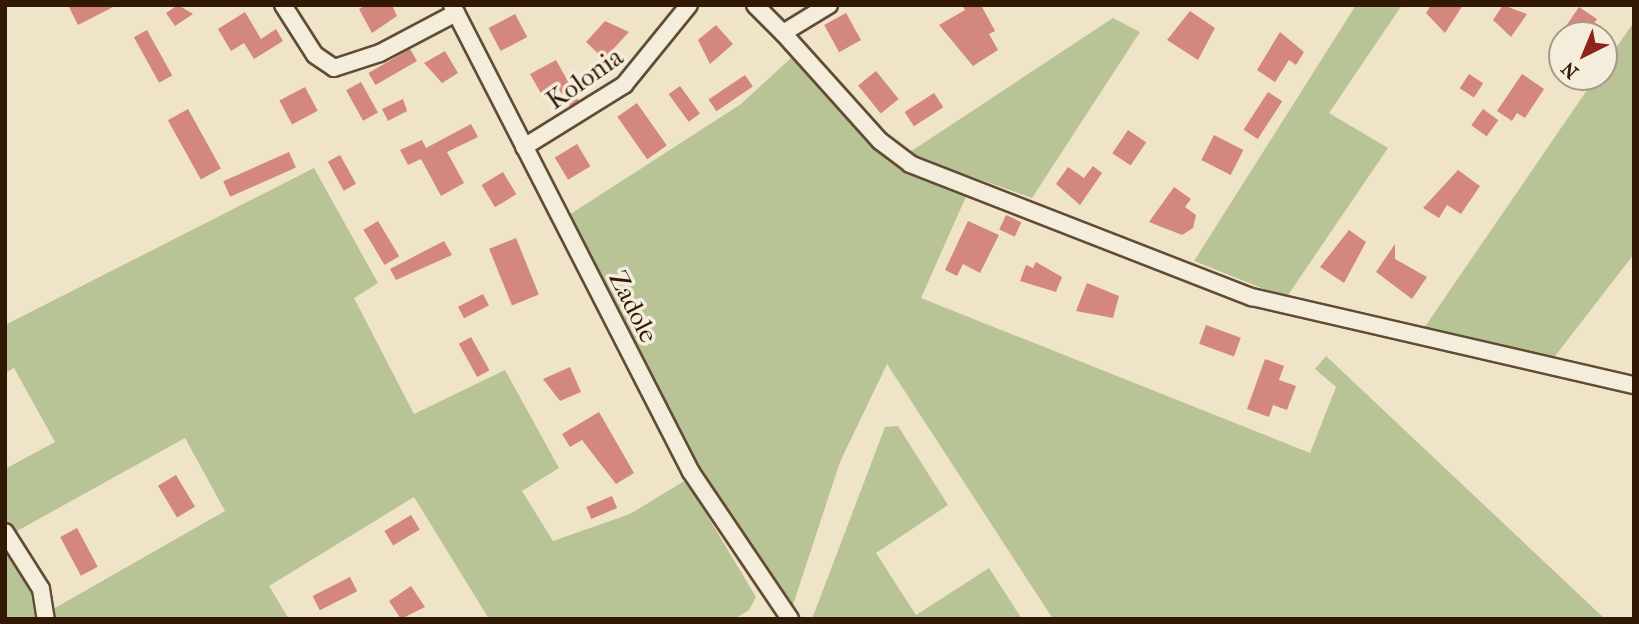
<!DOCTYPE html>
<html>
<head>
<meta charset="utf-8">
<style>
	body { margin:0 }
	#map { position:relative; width:1639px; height:624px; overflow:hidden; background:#efe4c8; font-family:"IM FELL French Canon",serif }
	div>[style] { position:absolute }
	.green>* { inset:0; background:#b9c496 }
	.building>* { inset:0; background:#d4877e; transform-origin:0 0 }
	.roads { filter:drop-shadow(2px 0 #614c36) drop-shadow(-2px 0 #614c36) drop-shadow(0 2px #614c36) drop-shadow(0 -2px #614c36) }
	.street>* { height:16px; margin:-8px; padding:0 8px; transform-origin:8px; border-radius:8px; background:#f5eddb }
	span { translate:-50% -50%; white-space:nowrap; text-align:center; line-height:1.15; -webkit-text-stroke:7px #f5eddb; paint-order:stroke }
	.street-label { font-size:26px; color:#321906 }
	.frame { position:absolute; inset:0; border:7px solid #321906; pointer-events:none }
	.north { position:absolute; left:1548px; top:21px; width:70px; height:70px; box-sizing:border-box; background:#f5eddb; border:2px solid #a79886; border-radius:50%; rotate:223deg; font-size:19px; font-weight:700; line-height:28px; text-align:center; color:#321906 }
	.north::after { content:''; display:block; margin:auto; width:24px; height:32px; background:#8f2418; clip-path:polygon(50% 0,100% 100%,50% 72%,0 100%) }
</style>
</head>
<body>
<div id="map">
	<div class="green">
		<i style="clip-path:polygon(1356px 5px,1402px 5px,1329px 113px,1388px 148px,1286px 298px,1194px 261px)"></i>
		<i style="clip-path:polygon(1113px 18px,1140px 32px,1032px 198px,907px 154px)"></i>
		<i style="clip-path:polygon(1634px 22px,1634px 254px,1552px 360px,1422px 331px,1596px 77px,1604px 77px,1604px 65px)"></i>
		<i style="clip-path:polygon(792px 57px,894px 162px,968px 192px,921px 298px,1310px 453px,1336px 387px,1315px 369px,1326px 356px,1605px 619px,1053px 619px,887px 364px,840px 462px,793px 605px,787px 603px,696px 467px,569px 215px,741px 104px)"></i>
		<i style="clip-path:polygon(evenodd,314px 168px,378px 283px,354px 298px,414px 414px,505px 370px,559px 468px,522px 491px,553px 541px,630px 514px,686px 480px,756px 597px,749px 610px,734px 619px,489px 619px,414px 497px,269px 586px,289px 619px,5px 619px,5px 469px,55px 442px,14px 368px,5px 373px,5px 325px,314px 168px,185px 438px,225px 511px,48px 612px,8px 536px,185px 438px)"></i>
		<i style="clip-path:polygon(898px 426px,948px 505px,876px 553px,916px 615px,989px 568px,1022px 619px,812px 619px,885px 427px)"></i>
	</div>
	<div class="building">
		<i style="clip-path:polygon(68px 5px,117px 5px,78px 25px)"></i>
		<i style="clip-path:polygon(178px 5px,193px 14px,175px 26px,166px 13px)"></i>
		<i style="clip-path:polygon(366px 5px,392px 5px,397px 16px,372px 33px,359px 9px)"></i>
		<i style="clip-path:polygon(962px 5px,981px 5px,995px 31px,989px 34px,998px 50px,973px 66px,939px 25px,965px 10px)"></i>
		<i style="clip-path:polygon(1431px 5px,1463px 5px,1445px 33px,1426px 13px)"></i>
		<i style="clip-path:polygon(1503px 5px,1527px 14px,1511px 37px,1493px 20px)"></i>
		<i style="clip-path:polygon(1579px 7px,1597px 19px,1586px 35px,1560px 35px)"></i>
		<i style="clip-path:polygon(1190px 11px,1215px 28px,1198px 60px,1167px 40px)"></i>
		<i style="clip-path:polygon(245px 12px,261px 39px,276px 29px,283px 41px,254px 59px,244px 43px,231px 51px,218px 29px)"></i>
		<i style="left:846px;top:13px;width:31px;height:25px;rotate:61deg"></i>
		<i style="left:515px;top:14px;width:26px;height:30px;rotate:62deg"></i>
		<i style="clip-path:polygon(605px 21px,629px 32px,604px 59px,586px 42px)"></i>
		<i style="clip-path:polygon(716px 25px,733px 44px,710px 64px,698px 40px)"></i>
		<i style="left:147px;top:30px;width:52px;height:15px;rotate:61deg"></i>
		<i style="clip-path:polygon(1280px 32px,1304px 52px,1296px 65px,1289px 60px,1275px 82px,1257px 70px)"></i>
		<i style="left:410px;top:49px;width:14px;height:48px;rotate:60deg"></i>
		<i style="clip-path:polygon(445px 51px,458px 73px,442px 83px,424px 63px)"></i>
		<i style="clip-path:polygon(556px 60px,579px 101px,570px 106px,558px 88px,543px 97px,530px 74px)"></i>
		<i style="left:876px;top:71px;width:36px;height:23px;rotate:51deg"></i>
		<i style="left:1469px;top:74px;width:17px;height:17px;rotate:33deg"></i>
		<i style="clip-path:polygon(1522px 74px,1544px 89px,1525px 118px,1517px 113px,1512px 121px,1497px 111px)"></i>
		<i style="left:745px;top:75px;width:14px;height:44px;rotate:56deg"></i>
		<i style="left:361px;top:82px;width:35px;height:17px;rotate:61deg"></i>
		<i style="left:680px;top:86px;width:34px;height:14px;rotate:54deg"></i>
		<i style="left:305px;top:87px;width:27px;height:29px;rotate:62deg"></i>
		<i style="left:1268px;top:92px;width:17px;height:45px;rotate:33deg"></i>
		<i style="left:934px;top:93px;width:17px;height:35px;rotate:57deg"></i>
		<i style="clip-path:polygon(403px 99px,407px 111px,388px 121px,382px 109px)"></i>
		<i style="left:637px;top:103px;width:52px;height:24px;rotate:55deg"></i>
		<i style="left:188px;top:109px;width:68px;height:23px;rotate:61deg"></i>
		<i style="left:1483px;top:109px;width:19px;height:20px;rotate:36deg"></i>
		<i style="clip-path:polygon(471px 124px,478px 137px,447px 152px,464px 183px,441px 196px,421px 159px,408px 165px,400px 150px,422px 140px,426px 148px)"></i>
		<i style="left:1128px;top:130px;width:22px;height:28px;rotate:34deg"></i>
		<i style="left:1214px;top:135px;width:33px;height:28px;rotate:27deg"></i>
		<i style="left:577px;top:144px;width:26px;height:26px;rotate:59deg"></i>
		<i style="left:289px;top:152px;width:17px;height:72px;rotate:66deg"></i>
		<i style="left:340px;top:155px;width:33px;height:14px;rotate:61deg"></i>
		<i style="clip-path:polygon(1093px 166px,1102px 173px,1080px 205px,1056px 184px,1068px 167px,1084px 178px)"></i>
		<i style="clip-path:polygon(1458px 170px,1480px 186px,1461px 214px,1447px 205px,1439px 218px,1423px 208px)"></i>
		<i style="left:503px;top:172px;width:26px;height:25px;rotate:59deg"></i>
		<i style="clip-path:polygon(1174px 187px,1191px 199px,1185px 207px,1196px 215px,1193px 228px,1182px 235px,1149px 222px)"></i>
		<i style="left:1006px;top:215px;width:17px;height:16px;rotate:25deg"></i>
		<i style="left:378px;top:221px;width:41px;height:17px;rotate:59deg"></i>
		<i style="clip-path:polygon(968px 221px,999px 235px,980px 273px,963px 264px,957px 276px,945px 270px)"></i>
		<i style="clip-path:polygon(1349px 230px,1366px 242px,1344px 283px,1320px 267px)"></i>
		<i style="left:516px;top:238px;width:61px;height:29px;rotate:68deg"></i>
		<i style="clip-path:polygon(444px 241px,452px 255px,396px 280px,390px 269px)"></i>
		<i style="clip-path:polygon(1395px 244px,1395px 259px,1427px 277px,1412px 299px,1376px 272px)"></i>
		<i style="clip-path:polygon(1036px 262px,1062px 277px,1056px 292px,1020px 281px,1026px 265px,1033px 268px)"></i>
		<i style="clip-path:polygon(1087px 283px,1119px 296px,1113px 318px,1076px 311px)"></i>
		<i style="left:483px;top:294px;width:13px;height:28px;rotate:63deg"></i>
		<i style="left:1206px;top:325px;width:37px;height:20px;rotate:20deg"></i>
		<i style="left:471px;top:337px;width:38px;height:14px;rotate:61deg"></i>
		<i style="clip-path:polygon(1265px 359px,1284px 366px,1279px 380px,1296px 386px,1287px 410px,1273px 405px,1269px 417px,1247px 409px)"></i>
		<i style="clip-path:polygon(570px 367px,581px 392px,560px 401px,543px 379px)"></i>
		<i style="clip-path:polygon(599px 412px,634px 473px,616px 484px,582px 440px,570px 447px,562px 434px)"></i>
		<i style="left:176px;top:475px;width:37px;height:21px;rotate:59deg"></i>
		<i style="left:612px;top:496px;width:13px;height:28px;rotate:67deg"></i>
		<i style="left:411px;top:515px;width:17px;height:31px;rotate:59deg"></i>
		<i style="left:77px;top:528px;width:44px;height:19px;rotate:62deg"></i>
		<i style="left:350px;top:577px;width:16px;height:42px;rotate:63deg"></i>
		<i style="clip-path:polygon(411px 586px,425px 607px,401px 619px,389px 601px)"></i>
	</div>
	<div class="roads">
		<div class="street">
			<i style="left:283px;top:5px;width:59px;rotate:57.4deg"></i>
			<i style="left:315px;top:55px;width:23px;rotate:34deg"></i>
			<i style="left:334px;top:68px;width:48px;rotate:-18.1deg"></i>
			<i style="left:380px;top:53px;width:86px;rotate:-27.8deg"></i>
			<i style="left:452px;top:5px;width:525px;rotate:62.9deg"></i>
			<i style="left:691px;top:472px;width:177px;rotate:56deg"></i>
			<i style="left:755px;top:5px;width:40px;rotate:45deg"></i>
			<i style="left:783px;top:33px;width:54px;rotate:-31.3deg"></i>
			<i style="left:783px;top:33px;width:145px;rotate:48.1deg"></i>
			<i style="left:880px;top:141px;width:38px;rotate:37deg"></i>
			<i style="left:910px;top:164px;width:367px;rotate:21.3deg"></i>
			<i style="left:1252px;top:297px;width:392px;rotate:13deg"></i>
			<i style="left:524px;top:147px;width:118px;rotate:-31.8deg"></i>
			<i style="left:624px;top:85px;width:103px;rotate:-50.9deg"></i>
			<i style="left:5px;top:532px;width:67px;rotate:57.7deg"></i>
			<i style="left:41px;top:589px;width:30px;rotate:81deg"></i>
		</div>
	</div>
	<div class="street-label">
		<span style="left:585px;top:79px;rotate:-35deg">Kolonia</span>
		<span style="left:633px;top:307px;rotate:63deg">Zadole</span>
	</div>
	<div class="frame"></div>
	<div class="north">N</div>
</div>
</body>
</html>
